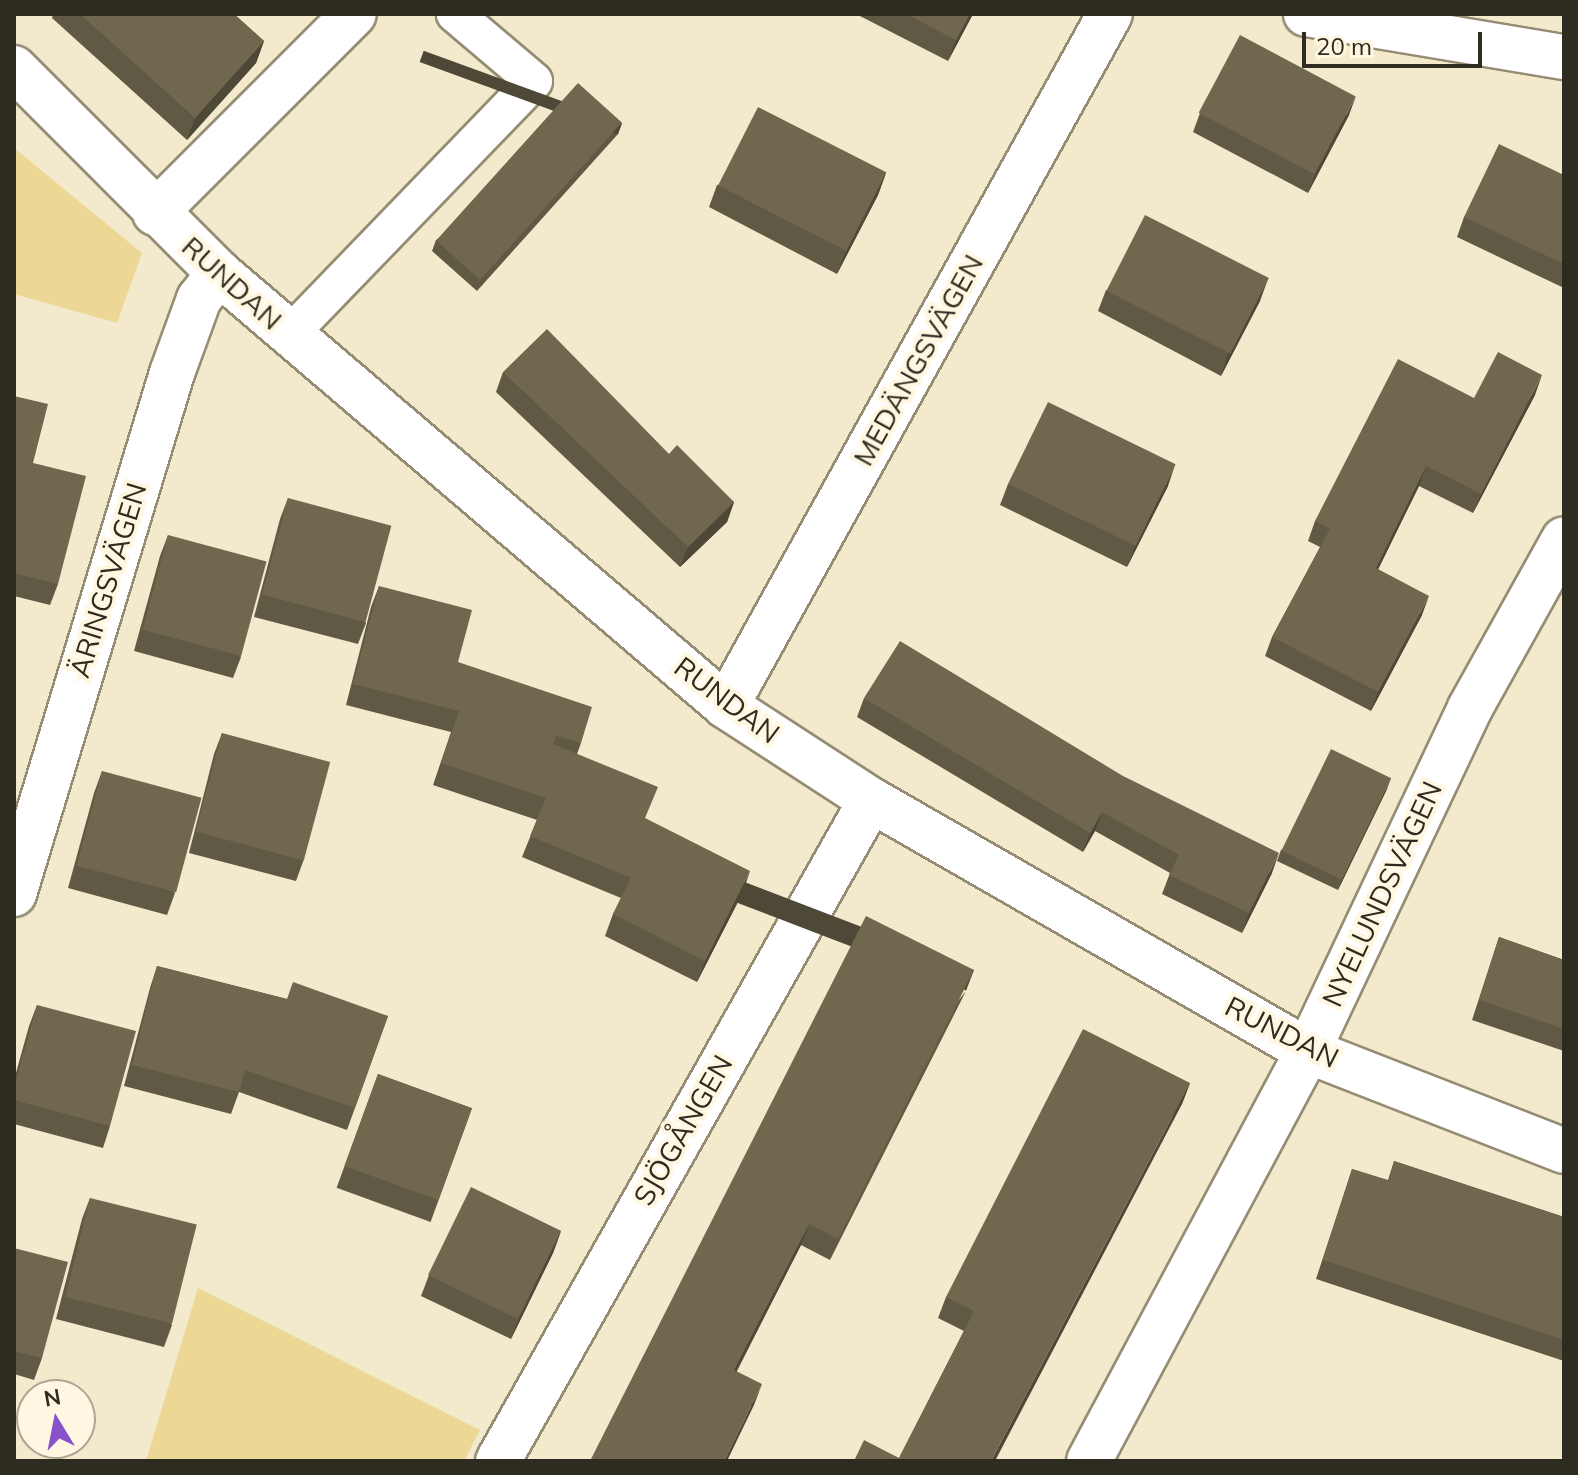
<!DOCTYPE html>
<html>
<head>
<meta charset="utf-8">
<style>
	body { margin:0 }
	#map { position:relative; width:1578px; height:1475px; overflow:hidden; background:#f3eace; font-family:Mulish,sans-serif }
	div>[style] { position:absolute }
	.green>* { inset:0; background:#edd795 }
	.roads { filter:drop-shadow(2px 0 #958c73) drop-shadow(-2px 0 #958c73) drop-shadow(0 2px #958c73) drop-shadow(0 -2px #958c73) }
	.lane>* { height:36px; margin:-18px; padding:0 18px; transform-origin:18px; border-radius:18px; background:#fff }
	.street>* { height:44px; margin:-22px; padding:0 22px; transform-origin:22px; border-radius:22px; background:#fff }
	.wall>* { inset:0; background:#605944; transform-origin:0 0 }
	.shaded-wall>* { inset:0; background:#4e4837; transform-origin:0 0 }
	.building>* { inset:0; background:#70674f; transform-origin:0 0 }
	span { translate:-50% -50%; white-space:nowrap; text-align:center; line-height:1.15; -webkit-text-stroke:8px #fff7e1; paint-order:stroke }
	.street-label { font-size:28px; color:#2e2b20 }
	.frame { position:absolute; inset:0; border:16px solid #2e2b20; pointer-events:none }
	.north { position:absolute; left:16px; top:1379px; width:80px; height:80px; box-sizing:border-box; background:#fff7e1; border:2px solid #aba594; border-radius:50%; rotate:350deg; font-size:22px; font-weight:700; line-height:32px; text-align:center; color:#2e2b20 }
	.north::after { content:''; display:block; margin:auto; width:28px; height:36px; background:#8853ca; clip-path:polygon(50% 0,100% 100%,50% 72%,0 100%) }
	.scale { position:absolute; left:1302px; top:32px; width:180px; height:36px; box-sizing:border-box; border:4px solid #2e2b20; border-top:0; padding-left:10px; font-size:24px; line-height:28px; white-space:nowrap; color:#2e2b20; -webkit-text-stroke:6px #fff7e1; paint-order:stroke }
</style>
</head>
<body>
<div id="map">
	<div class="green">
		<i style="clip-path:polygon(14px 148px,142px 253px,117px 323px,14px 294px)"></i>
		<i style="clip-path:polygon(198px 1288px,480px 1430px,464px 1461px,146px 1461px)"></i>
	</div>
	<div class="roads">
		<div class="lane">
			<i style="left:290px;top:334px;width:351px;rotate:-46deg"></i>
			<i style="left:534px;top:81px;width:104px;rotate:-139.7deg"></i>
		</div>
		<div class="street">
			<i style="left:1306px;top:14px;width:262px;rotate:9.5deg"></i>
			<i style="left:14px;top:68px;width:290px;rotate:45deg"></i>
			<i style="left:219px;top:273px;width:667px;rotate:40.5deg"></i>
			<i style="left:726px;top:706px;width:173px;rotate:33deg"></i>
			<i style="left:871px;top:800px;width:504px;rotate:29.87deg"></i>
			<i style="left:1308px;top:1051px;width:275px;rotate:21.3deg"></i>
			<i style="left:155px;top:213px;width:281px;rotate:-45deg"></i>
			<i style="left:726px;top:706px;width:791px;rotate:-60.97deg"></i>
			<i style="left:14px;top:894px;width:544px;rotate:-73.13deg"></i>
			<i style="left:172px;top:373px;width:79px;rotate:-70deg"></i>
			<i style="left:199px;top:299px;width:33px;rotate:-52deg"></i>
			<i style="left:498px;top:1461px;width:759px;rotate:-60.56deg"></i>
			<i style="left:1089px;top:1461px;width:465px;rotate:-61.9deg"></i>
			<i style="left:1308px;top:1051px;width:379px;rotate:-64.7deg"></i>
			<i style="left:1470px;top:708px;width:193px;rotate:-60.9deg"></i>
		</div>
	</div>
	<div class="wall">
		<i style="clip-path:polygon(53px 14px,234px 14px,264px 41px,256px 63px,187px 140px,52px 18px)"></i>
		<i style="clip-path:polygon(856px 14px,973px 14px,948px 61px)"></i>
		<i style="clip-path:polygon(1200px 113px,1349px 115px,1308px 193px,1193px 132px)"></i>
		<i style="clip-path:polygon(622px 123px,618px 134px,477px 291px,432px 251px,436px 240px)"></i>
		<i style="clip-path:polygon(886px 173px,878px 195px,837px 274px,709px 207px,717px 185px)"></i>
		<i style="clip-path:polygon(1564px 175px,1564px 288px,1457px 237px,1464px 217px)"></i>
		<i style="clip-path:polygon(1106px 290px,1260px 301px,1221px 376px,1098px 311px)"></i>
		<i style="clip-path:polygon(503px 372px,669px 454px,734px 502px,727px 522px,680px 567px,496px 392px)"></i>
		<i style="clip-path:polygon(1535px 395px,1473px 513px,1419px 486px,1378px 569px,1422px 615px,1371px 711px,1265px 656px,1272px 637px,1320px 547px,1308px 541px,1315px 521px,1474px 398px)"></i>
		<i style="clip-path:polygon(14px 396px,33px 463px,58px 584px,50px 605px,14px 596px)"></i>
		<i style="clip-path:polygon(1008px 484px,1168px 486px,1127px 567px,1000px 505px)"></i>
		<i style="clip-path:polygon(288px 498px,366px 623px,358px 644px,254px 617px,280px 519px)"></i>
		<i style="clip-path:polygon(168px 535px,241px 657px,233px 678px,134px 651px,160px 556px)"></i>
		<i style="clip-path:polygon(379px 586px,458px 662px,581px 743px,577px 754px,646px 819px,743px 892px,697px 982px,605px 936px,613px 914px,621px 898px,522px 857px,537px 820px,433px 785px,451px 732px,346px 705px,371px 607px)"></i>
		<i style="clip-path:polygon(864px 698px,1272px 873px,1242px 933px,1162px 894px,1170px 873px,1095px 831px,1083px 852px,857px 717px)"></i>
		<i style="clip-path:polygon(222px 733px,304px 859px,296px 881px,189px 853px,214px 754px)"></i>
		<i style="clip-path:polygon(102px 771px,175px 893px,167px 915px,68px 888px,94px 793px)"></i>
		<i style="clip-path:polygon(1387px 789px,1338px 890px,1277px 861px,1281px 850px)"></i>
		<i style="clip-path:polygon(1499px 937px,1564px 960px,1564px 1051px,1472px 1020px)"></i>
		<i style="clip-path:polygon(157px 966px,287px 999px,388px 1016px,347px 1130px,239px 1092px,231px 1114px,124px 1086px,150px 988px)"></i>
		<i style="clip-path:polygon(966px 991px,830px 1260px,801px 1245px,737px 1371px,754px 1405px,590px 1461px)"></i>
		<i style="clip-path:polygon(37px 1005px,110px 1126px,103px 1148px,14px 1124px,14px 1080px,29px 1026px)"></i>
		<i style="left:378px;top:1074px;width:100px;height:121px;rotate:20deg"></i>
		<i style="clip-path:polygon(1190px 1083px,1182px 1104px,899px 1458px,964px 1331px,938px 1318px,946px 1297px)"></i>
		<i style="clip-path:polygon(1394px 1161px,1564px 1217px,1564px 1361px,1316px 1279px,1352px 1169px,1388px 1180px)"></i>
		<i style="clip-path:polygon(90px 1198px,172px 1325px,164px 1347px,56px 1319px,82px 1219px)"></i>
		<i style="clip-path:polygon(561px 1231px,553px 1253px,511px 1339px,421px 1296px,429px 1275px)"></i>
		<i style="clip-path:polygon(14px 1248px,42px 1358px,34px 1380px,14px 1374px)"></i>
	</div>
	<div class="shaded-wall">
		<i style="clip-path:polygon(970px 14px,973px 14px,948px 61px,956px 40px)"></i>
		<i style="clip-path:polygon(264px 41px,256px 63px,187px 140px,195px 118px)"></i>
		<i style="clip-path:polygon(1356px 96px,1349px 115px,1308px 193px,1315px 174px)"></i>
		<i style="left:622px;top:123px;width:12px;height:211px;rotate:110deg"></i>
		<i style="clip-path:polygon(886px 173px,878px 195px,837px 274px,845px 253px)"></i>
		<i style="clip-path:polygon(1268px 279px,1260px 301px,1221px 376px,1228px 354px)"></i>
		<i style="clip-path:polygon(1542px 375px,1535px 395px,1473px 513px,1481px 494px)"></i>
		<i style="clip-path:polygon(1175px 465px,1168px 486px,1127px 567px,1135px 546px)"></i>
		<i style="clip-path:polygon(1426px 466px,1419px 486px,1369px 588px,1376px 568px)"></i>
		<i style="clip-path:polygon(734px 502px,727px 522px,680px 567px,688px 547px)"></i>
		<i style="clip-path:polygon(1429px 596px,1422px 615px,1371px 711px,1378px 692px)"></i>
		<i style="clip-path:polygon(1391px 778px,1387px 789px,1338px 890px,1342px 879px)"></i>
		<i style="clip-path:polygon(1102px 812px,1095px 831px,1083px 852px,1090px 833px)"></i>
		<i style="clip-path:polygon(1279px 853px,1272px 873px,1242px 933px,1249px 913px)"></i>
		<i style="clip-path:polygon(750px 871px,743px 892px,697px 982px,705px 961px)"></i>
		<i style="left:974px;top:970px;width:22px;height:301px;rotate:111deg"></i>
		<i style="clip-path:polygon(1190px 1083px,1182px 1104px,995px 1461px,991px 1461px)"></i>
		<i style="clip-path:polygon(809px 1224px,801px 1245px,726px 1391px,734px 1370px)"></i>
		<i style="clip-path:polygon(561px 1231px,553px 1253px,511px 1339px,519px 1318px)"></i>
		<i style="clip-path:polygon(762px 1384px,754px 1405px,727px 1461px,724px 1461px)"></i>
	</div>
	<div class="building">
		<i style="clip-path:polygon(80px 14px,234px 14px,264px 41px,195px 118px)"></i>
		<i style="clip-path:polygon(906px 14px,970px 14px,956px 40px)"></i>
		<i style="left:1240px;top:35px;width:131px;height:88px;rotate:28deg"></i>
		<i style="left:578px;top:83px;width:59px;height:212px;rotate:42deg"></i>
		<i style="left:758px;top:107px;width:144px;height:88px;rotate:27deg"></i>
		<i style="clip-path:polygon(1499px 144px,1564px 175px,1564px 264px,1464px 217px)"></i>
		<i style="left:1145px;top:215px;width:139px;height:85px;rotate:27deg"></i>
		<i style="clip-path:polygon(547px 329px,669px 454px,677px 445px,734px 502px,688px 547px,503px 372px)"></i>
		<i style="clip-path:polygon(1498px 352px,1542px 375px,1481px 494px,1426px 466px,1376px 568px,1429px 596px,1378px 692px,1272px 637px,1330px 529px,1315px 521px,1398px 359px,1474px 398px)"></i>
		<i style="clip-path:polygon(14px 396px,48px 404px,33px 463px,86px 476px,58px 584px,14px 573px)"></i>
		<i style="left:1048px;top:402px;width:142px;height:91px;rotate:26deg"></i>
		<i style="left:288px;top:498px;width:107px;height:100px;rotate:15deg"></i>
		<i style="left:168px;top:535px;width:102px;height:98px;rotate:15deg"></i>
		<i style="clip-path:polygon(379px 586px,472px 610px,458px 662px,592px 707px,581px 743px,556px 736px,553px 744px,658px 787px,645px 818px,750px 871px,705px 961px,613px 914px,631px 878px,530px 836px,546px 798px,441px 763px,459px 711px,353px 684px)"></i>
		<i style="clip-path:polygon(900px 641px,1123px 776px,1279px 853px,1249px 913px,1169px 875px,1179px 855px,1102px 812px,1090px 833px,864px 698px)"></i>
		<i style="left:222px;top:733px;width:112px;height:102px;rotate:15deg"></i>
		<i style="left:1331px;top:749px;width:67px;height:113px;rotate:26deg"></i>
		<i style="left:102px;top:771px;width:103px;height:98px;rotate:15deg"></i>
		<i style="clip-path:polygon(866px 916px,974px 970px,838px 1239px,809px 1224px,734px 1370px,762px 1384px,724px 1461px,590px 1461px)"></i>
		<i style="clip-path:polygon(1499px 937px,1564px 960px,1564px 1029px,1479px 1000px)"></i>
		<i style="clip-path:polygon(157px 966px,287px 999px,293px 982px,388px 1016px,355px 1108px,245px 1070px,239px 1092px,132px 1065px)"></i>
		<i style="clip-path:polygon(37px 1005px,136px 1031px,110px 1126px,14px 1100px,14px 1088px)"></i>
		<i style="clip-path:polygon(1083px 1029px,1190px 1083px,991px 1461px,854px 1461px,864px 1440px,899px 1458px,974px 1311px,946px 1297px)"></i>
		<i style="left:378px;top:1074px;width:100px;height:98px;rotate:20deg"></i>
		<i style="clip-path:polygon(1394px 1161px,1564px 1217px,1564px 1340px,1323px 1260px,1352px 1169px,1389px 1181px)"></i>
		<i style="left:471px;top:1187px;width:100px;height:98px;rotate:26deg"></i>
		<i style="left:90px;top:1198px;width:110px;height:102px;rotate:14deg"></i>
		<i style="clip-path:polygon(14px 1248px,68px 1262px,42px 1358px,14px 1351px)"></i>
	</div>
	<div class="street-label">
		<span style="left:232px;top:283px;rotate:42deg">RUNDAN</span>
		<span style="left:918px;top:360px;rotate:-61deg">MEDÄNGSVÄGEN</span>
		<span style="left:108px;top:580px;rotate:-73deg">ÄRINGSVÄGEN</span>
		<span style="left:727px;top:700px;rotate:37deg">RUNDAN</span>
		<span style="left:1382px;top:894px;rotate:-65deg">NYELUNDSVÄGEN</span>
		<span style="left:1282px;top:1032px;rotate:27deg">RUNDAN</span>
		<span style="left:683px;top:1130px;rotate:-60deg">SJÖGÅNGEN</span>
	</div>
	<div class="frame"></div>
	<div class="north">N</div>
	<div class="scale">20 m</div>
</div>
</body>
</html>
